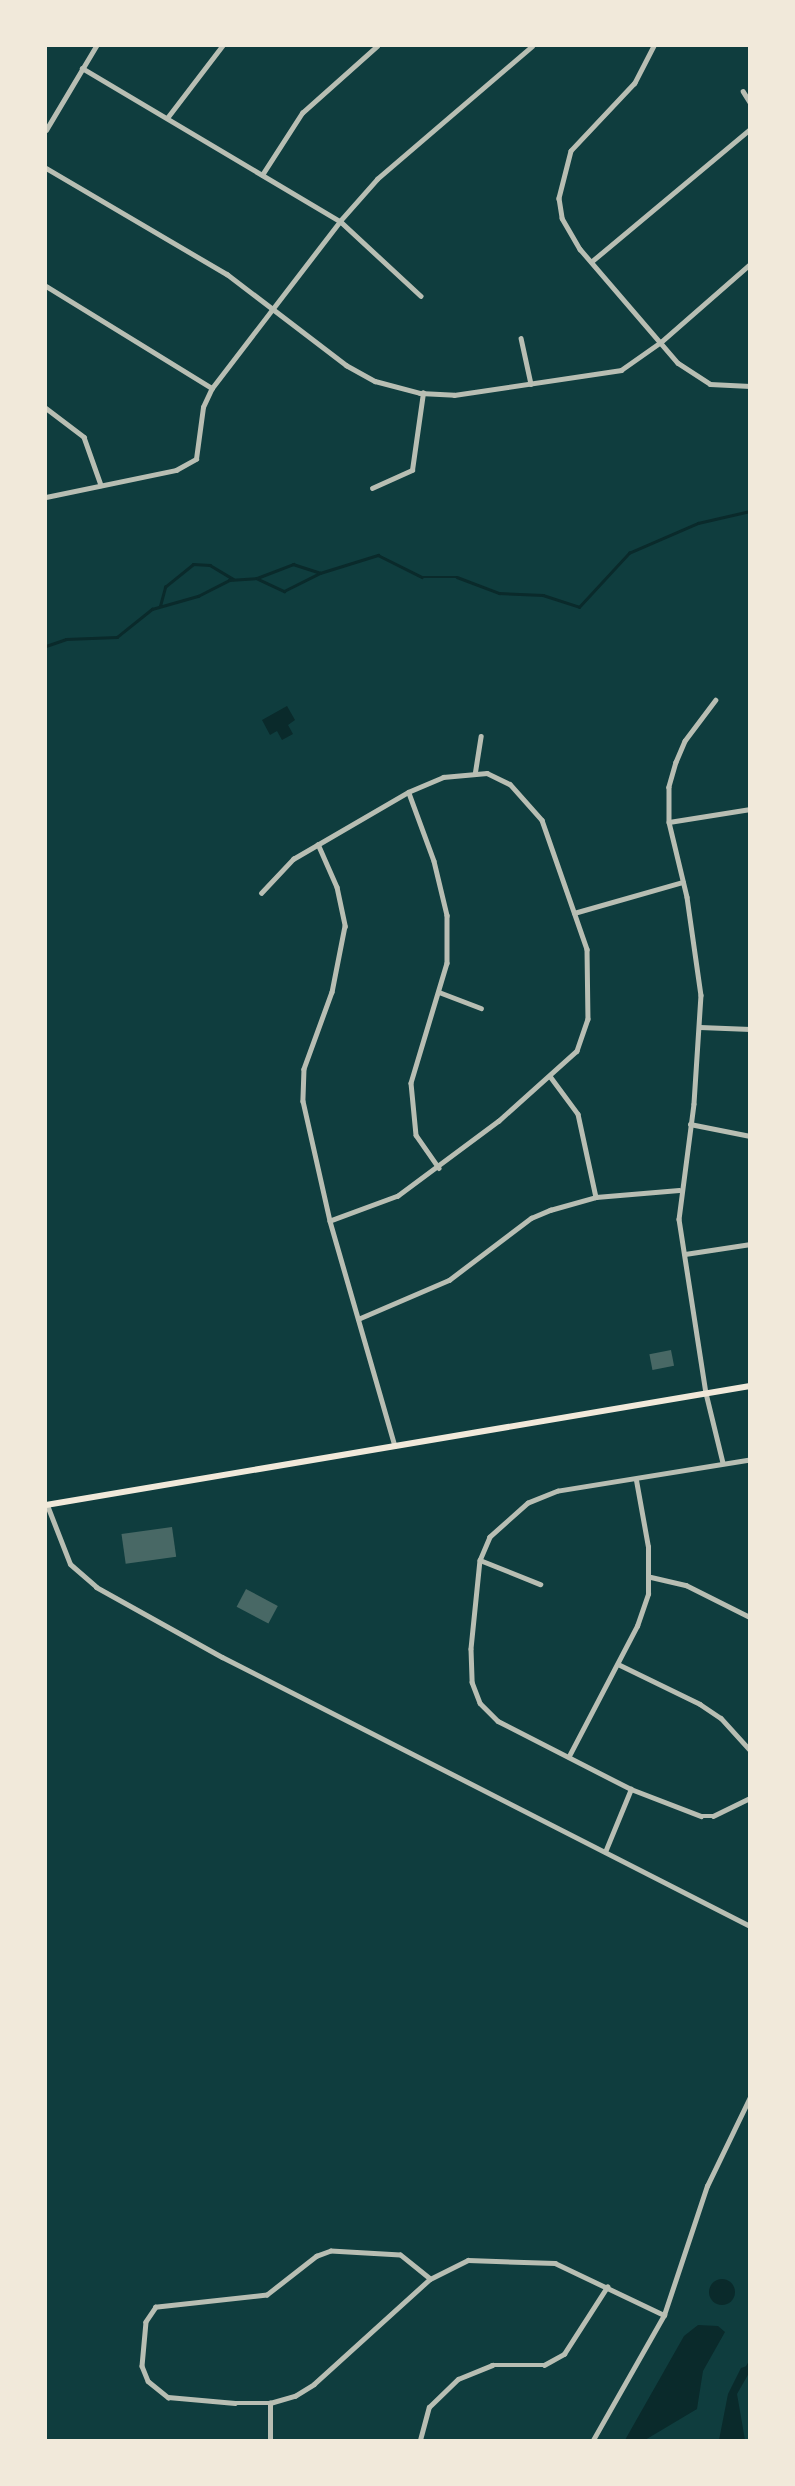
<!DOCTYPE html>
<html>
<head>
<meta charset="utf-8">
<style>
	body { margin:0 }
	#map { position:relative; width:795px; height:2486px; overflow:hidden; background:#0f3d3e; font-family:"Source Sans 3",sans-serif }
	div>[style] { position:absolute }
	.water>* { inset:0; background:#0a2a2b }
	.round { border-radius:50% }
	.stream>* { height:2.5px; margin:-1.25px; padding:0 1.25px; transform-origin:1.25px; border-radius:1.25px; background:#0a2a2b }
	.building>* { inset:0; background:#486865; transform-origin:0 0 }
	.minor>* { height:4.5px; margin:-2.25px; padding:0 2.25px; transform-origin:2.25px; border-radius:2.25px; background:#b8beb3 }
	.tertiary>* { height:5px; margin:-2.5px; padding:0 2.5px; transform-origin:2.5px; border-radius:2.5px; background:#b8beb3 }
	.secondary>* { height:6px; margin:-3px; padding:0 3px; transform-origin:3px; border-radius:3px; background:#f1e9da }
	span { translate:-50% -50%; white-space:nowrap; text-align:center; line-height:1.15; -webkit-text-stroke:6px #f1e9da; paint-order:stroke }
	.frame { position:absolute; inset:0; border:47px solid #f1e9da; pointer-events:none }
</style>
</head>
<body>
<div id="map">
	<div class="water">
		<i style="clip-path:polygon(287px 706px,295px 720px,288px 725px,293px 734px,282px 740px,277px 731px,270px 735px,262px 720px)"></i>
		<i class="round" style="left:709px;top:2279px;width:26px;height:26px"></i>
		<i style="clip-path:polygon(698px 2325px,718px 2326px,725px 2332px,703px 2371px,697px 2409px,645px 2440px,625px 2440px,684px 2336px)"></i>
		<i style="clip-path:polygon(747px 2366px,749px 2373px,737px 2394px,745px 2440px,719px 2440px,728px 2394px,741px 2368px)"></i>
	</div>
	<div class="stream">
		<i style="left:258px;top:579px;width:29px;rotate:25deg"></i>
		<i style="left:284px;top:591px;width:40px;rotate:-26.6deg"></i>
		<i style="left:160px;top:606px;width:20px;rotate:-75deg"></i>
		<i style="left:165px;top:587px;width:36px;rotate:-39deg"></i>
		<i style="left:193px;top:564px;width:17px;rotate:3deg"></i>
		<i style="left:210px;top:565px;width:27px;rotate:31deg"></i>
		<i style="left:46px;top:646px;width:21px;rotate:-19deg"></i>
		<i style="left:66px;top:639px;width:51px;rotate:-2.2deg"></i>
		<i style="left:117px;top:637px;width:45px;rotate:-38.7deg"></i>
		<i style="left:152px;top:609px;width:48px;rotate:-15.8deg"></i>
		<i style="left:198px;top:596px;width:35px;rotate:-27deg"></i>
		<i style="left:229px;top:580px;width:28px;rotate:-4deg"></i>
		<i style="left:257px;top:578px;width:39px;rotate:-21deg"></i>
		<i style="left:293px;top:564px;width:28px;rotate:18deg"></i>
		<i style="left:320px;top:573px;width:61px;rotate:-17.2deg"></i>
		<i style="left:378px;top:555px;width:49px;rotate:26.6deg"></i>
		<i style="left:422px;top:577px;width:35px"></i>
		<i style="left:457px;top:577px;width:45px;rotate:20.9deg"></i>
		<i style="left:499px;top:593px;width:44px;rotate:2.6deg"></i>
		<i style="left:543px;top:595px;width:38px;rotate:18deg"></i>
		<i style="left:579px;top:607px;width:74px;rotate:-47.2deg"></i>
		<i style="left:629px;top:553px;width:75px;rotate:-23.5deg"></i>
		<i style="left:698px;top:523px;width:53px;rotate:-13deg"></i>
		<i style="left:746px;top:2368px;width:8px;rotate:-60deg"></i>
	</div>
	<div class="building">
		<i style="left:671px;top:1350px;width:16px;height:22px;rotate:79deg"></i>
		<i style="left:172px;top:1527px;width:30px;height:51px;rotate:82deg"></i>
		<i style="left:246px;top:1589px;width:36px;height:20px;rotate:28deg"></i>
	</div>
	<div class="minor">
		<i style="left:654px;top:46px;width:42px;rotate:117.2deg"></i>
		<i style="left:635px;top:83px;width:93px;rotate:133.3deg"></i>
		<i style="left:571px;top:151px;width:49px;rotate:104.3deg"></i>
		<i style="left:559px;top:198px;width:20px;rotate:81deg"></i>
		<i style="left:562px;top:218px;width:36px;rotate:60deg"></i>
		<i style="left:580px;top:249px;width:150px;rotate:49.3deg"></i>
		<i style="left:678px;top:363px;width:38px;rotate:33deg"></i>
		<i style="left:710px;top:384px;width:40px;rotate:2.9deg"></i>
		<i style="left:82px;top:68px;width:300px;rotate:30.7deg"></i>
		<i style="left:340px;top:221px;width:110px;rotate:42.8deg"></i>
		<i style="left:743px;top:91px;width:13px;rotate:58deg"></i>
		<i style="left:167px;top:118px;width:91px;rotate:-52.6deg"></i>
		<i style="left:46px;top:130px;width:98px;rotate:-59.2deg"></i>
		<i style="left:46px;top:168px;width:210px;rotate:30.4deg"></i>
		<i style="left:227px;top:274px;width:150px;rotate:37.4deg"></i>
		<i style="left:346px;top:365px;width:33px;rotate:29deg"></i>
		<i style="left:375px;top:381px;width:47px;rotate:14.9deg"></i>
		<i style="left:420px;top:393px;width:34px;rotate:3deg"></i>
		<i style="left:454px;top:395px;width:169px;rotate:-8.5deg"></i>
		<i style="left:621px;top:370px;width:49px;rotate:-35deg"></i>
		<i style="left:661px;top:342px;width:118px;rotate:-41.2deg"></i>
		<i style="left:262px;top:175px;width:74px;rotate:-57.2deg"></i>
		<i style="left:302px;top:113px;width:101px;rotate:-41.8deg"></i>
		<i style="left:591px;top:262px;width:207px;rotate:-39.9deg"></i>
		<i style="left:46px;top:286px;width:195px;rotate:31.6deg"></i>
		<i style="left:521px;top:338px;width:47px;rotate:77.7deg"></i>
		<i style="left:46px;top:408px;width:48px;rotate:37.3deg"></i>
		<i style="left:84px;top:437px;width:51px;rotate:70.5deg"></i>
		<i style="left:372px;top:488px;width:44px;rotate:-24.2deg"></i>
		<i style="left:412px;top:470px;width:78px;rotate:-81.9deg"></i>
		<i style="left:46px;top:497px;width:133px;rotate:-11.7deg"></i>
		<i style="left:176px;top:470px;width:23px;rotate:-29deg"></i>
		<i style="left:196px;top:459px;width:52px;rotate:-82.3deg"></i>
		<i style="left:203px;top:407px;width:21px;rotate:-65deg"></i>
		<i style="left:212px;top:388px;width:210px;rotate:-52.5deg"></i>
		<i style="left:340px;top:221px;width:56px;rotate:-48.6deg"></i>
		<i style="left:377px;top:179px;width:204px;rotate:-40.6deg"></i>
		<i style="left:716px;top:700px;width:51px;rotate:127.1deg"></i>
		<i style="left:685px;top:741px;width:23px;rotate:113deg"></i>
		<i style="left:676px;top:762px;width:26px;rotate:106deg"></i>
		<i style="left:669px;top:787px;width:35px;rotate:90deg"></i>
		<i style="left:669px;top:822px;width:77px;rotate:76.5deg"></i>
		<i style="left:687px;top:897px;width:99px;rotate:81.9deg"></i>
		<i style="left:701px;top:995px;width:109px;rotate:93.7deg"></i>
		<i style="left:694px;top:1104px;width:116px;rotate:97.4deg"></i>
		<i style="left:679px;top:1219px;width:176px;rotate:81.2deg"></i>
		<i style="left:706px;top:1393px;width:72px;rotate:76.3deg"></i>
		<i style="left:475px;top:772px;width:36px;rotate:-81deg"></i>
		<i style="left:409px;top:793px;width:72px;rotate:69.8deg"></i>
		<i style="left:434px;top:861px;width:56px;rotate:76.5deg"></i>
		<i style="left:447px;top:915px;width:48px;rotate:90deg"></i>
		<i style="left:447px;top:963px;width:125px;rotate:106.7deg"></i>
		<i style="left:411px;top:1083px;width:52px;rotate:84.5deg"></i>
		<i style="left:416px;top:1135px;width:40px;rotate:55.1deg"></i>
		<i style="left:669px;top:822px;width:82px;rotate:-9.1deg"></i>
		<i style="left:318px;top:844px;width:47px;rotate:66.2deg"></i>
		<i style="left:337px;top:887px;width:40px;rotate:78deg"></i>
		<i style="left:345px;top:926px;width:67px;rotate:101.1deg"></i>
		<i style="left:332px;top:992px;width:82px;rotate:110deg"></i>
		<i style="left:304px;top:1069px;width:32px;rotate:92deg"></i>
		<i style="left:303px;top:1101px;width:123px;rotate:77.3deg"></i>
		<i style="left:330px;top:1221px;width:234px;rotate:73.9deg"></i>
		<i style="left:261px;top:893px;width:47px;rotate:-46.7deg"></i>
		<i style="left:293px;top:859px;width:133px;rotate:-30.2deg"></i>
		<i style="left:408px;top:792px;width:38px;rotate:-23deg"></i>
		<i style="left:443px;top:777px;width:44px;rotate:-5.2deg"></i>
		<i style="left:487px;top:773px;width:25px;rotate:26deg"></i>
		<i style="left:510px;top:784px;width:48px;rotate:48.4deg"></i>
		<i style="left:542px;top:820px;width:137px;rotate:70.8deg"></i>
		<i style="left:587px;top:949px;width:70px;rotate:89.2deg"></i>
		<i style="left:588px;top:1019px;width:34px;rotate:109deg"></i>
		<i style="left:577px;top:1051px;width:105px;rotate:138.1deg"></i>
		<i style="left:499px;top:1121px;width:126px;rotate:143.4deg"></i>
		<i style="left:398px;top:1196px;width:72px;rotate:159.8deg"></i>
		<i style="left:574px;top:913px;width:113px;rotate:-15.9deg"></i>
		<i style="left:439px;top:992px;width:45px;rotate:20.9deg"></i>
		<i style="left:700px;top:1027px;width:50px;rotate:2.3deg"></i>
		<i style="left:550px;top:1076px;width:47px;rotate:53.6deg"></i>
		<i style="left:578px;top:1114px;width:85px;rotate:77.8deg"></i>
		<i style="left:690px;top:1124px;width:61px;rotate:11.3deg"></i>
		<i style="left:685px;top:1254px;width:66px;rotate:-8.7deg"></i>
		<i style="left:358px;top:1319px;width:99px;rotate:-23.2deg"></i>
		<i style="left:449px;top:1280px;width:103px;rotate:-37.1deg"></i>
		<i style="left:531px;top:1218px;width:21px;rotate:-23deg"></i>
		<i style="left:550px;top:1210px;width:48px;rotate:-15.8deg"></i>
		<i style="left:596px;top:1197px;width:83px;rotate:-4.8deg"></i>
		<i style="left:750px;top:1460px;width:194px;rotate:170.8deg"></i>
		<i style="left:558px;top:1491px;width:32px;rotate:158deg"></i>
		<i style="left:528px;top:1503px;width:51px;rotate:138.2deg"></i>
		<i style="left:490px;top:1537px;width:25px;rotate:113deg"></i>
		<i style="left:480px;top:1560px;width:89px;rotate:95.8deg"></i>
		<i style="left:471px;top:1649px;width:33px;rotate:88deg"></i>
		<i style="left:472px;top:1682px;width:22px;rotate:69deg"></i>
		<i style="left:480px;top:1703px;width:25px;rotate:45deg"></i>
		<i style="left:498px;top:1721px;width:149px;rotate:27.1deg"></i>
		<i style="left:631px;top:1789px;width:75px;rotate:21.1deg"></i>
		<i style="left:701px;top:1816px;width:12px"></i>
		<i style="left:713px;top:1816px;width:41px;rotate:-25.9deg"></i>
		<i style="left:480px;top:1560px;width:65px;rotate:21.8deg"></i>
		<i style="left:651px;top:1577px;width:36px;rotate:13deg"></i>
		<i style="left:686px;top:1585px;width:72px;rotate:26.6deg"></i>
		<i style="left:618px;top:1664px;width:91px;rotate:26deg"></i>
		<i style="left:700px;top:1704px;width:25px;rotate:34deg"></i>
		<i style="left:721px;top:1718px;width:43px;rotate:47.8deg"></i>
		<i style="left:569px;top:1756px;width:147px;rotate:-62.4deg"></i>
		<i style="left:637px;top:1626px;width:34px;rotate:-71deg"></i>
		<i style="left:648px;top:1594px;width:47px;rotate:-90deg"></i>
		<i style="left:648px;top:1547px;width:68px;rotate:-100.2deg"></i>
		<i style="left:605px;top:1852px;width:68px;rotate:-67.6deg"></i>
		<i style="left:430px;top:2279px;width:38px;rotate:-141deg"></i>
		<i style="left:400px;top:2255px;width:69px;rotate:-176.7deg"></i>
		<i style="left:331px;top:2251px;width:15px;rotate:160deg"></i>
		<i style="left:317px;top:2256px;width:63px;rotate:142deg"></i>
		<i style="left:267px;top:2295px;width:112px;rotate:173.8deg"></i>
		<i style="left:156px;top:2307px;width:18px;rotate:124deg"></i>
		<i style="left:146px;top:2322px;width:44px;rotate:95.2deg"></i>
		<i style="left:142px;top:2366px;width:16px;rotate:68deg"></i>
		<i style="left:148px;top:2381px;width:26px;rotate:39deg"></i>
		<i style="left:168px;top:2397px;width:67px;rotate:5.1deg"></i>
		<i style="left:235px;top:2403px;width:35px"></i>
		<i style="left:270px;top:2403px;width:26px;rotate:-16deg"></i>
		<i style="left:295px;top:2396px;width:22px;rotate:-32deg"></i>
		<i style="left:314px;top:2384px;width:156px;rotate:-42.2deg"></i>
		<i style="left:430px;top:2279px;width:42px;rotate:-26.6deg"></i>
		<i style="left:468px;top:2260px;width:87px;rotate:2deg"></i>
		<i style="left:555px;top:2263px;width:121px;rotate:25.5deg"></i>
		<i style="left:270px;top:2440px;width:37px;rotate:-90deg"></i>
		<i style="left:420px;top:2440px;width:34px;rotate:-75deg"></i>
		<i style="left:429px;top:2407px;width:40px;rotate:-44deg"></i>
		<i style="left:458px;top:2379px;width:37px;rotate:-22deg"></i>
		<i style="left:492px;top:2365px;width:52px"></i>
		<i style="left:544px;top:2365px;width:23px;rotate:-29deg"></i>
		<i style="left:564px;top:2354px;width:80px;rotate:-57.3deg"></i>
		<i style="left:593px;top:2440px;width:144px;rotate:-60.4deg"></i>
		<i style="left:664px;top:2315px;width:136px;rotate:-71.6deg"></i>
		<i style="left:707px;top:2186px;width:99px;rotate:-64.2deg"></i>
	</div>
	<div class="tertiary">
		<i style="left:47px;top:1505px;width:63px;rotate:68.7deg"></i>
		<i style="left:70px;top:1564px;width:35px;rotate:41deg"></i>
		<i style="left:96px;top:1587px;width:144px;rotate:29.1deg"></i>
		<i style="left:222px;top:1657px;width:593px;rotate:27deg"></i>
	</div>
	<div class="secondary">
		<i style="left:46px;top:1505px;width:714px;rotate:-9.59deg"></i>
	</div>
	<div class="frame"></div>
</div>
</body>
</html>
